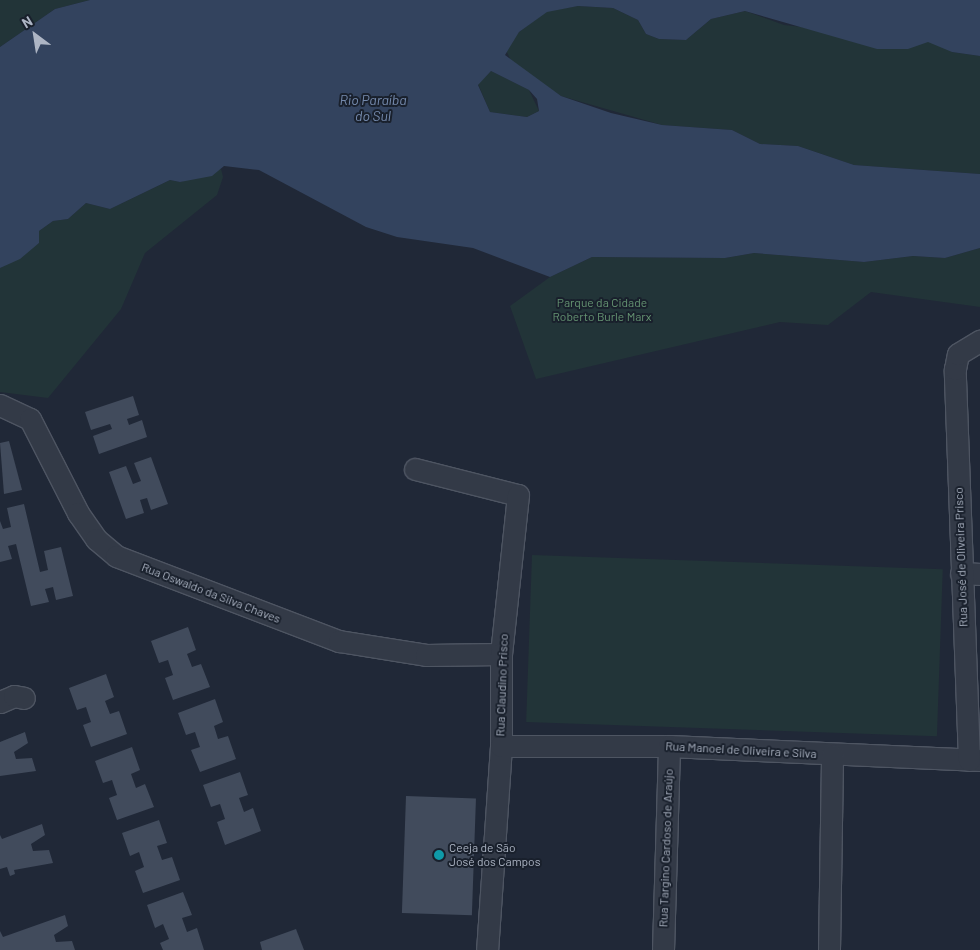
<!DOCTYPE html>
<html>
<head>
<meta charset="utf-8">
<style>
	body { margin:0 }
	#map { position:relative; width:980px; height:950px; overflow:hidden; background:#202837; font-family:Barlow,sans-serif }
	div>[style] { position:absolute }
	.green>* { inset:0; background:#223438; transform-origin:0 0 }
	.water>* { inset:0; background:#33435e }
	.building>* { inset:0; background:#414b5c; transform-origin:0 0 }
	.roads { filter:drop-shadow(1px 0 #4e5562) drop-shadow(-1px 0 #4e5562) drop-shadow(0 1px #4e5562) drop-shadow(0 -1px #4e5562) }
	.minor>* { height:21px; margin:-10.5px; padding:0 10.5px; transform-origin:10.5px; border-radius:10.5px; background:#333a47 }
	.dots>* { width:14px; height:14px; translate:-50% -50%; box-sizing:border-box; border:2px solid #19202c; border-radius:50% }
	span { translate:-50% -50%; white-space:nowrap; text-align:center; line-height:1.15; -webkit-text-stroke:4px #19202c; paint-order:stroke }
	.park-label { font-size:12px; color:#659472 }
	.street-label { font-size:12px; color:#adb5c4 }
	.poi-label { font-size:12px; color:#adb5c4 }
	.left { translate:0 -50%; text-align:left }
	.water-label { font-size:14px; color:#758aad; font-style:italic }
	.north { position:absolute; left:10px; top:10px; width:50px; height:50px; -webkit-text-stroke:4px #19202c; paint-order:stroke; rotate:329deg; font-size:14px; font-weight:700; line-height:20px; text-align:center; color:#adb5c4 }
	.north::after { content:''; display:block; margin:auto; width:18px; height:22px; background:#adb5c4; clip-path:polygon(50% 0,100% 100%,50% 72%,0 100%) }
</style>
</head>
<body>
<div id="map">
	<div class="green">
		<i style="clip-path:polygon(0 0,90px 0,55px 9px,0 47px)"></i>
		<i style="clip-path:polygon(578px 6px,613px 8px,638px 20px,646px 34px,659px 39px,686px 40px,711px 19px,745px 11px,784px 25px,936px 42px,952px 52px,980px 56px,980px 174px,854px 165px,798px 146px,760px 144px,732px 130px,662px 125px,561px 96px,513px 65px,505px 48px,519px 32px,547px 11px)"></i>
		<i style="clip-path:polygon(491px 71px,529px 90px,539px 111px,527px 117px,490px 112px,478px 84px)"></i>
		<i style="clip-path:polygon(221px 169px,223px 177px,217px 195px,145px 253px,121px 309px,48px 398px,0 392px,0 268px,39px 243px,39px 231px,53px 221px,68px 219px,86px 203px,110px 209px,170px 180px,180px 182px)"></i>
		<i style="clip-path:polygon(980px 248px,980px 307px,871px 292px,828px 325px,780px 322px,536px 379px,510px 306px,550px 277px,592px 257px,725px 258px,754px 253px,864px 262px,913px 256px,945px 258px)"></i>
		<i style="left:532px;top:555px;width:411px;height:167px;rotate:2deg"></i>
	</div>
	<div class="water">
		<i style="clip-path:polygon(evenodd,90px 0,980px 0,980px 56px,952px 52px,928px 42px,908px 49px,877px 49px,745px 11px,711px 19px,686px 40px,659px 39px,646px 34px,638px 20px,613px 8px,578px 6px,547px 12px,519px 32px,505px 55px,561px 96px,611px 113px,662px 125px,732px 130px,760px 144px,798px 146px,854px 165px,980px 174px,980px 248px,945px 258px,913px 256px,864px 262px,754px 253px,725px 258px,592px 257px,550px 277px,473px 248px,397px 237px,366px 227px,259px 170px,224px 166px,212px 176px,180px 182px,170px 180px,110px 209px,86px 203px,68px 219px,53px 221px,39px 231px,39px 243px,20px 259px,0 268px,0 47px,55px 9px,90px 0,491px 71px,529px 90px,537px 99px,539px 111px,527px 117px,490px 112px,478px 85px,491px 71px)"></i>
	</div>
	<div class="building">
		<i style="clip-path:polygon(133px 396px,139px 415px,127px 419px,129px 425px,142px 420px,147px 437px,99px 454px,93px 436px,112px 429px,110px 424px,91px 430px,85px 412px)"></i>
		<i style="clip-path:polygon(9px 441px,22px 490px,4px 494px,0 443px)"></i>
		<i style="clip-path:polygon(151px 457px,168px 504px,151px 510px,147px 498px,140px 500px,144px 513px,126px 519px,109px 472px,126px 466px,133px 484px,141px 481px,134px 463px)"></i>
		<i style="clip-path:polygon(24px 504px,40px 572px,48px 570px,44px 551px,61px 547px,73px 596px,56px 600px,53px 587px,45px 589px,49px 602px,31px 606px,16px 544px,8px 546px,12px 559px,0 562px,0 521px,3px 529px,11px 527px,7px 508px)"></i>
		<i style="clip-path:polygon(188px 627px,196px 650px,187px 654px,192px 667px,201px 664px,210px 687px,173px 700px,165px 678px,173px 675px,168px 660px,159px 663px,151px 641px)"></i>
		<i style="clip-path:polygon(106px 674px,114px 697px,105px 701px,110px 714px,119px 711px,127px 734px,91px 747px,83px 725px,91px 722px,86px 707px,77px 710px,69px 688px)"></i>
		<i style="clip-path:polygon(215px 699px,223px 722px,214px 726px,218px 739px,228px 736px,236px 759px,200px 772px,191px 750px,200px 747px,195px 732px,186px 735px,178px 713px)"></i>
		<i style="clip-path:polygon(25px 732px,28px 743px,14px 752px,16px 759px,32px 758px,36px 771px,0 776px,0 742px)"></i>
		<i style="clip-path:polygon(132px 747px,140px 770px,131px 774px,136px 788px,145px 784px,154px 807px,117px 820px,109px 798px,117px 795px,112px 780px,103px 783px,95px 761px)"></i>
		<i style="clip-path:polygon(240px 772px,248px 795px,239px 798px,244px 812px,253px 808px,261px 831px,225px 845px,217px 822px,225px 819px,220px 804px,211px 807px,203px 785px)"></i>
		<i style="left:406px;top:796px;width:70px;height:117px;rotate:2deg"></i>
		<i style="clip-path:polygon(159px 820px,167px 843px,157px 846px,162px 860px,172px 857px,180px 880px,143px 893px,135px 871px,144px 867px,139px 852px,130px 856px,122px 833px)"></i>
		<i style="clip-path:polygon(42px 824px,45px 835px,31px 844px,33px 851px,49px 850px,53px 863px,14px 870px,15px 874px,10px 876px,7px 867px,0 869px,0 835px,2px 839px)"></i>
		<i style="clip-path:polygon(183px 892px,192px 915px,182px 918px,187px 932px,197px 928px,204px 950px,163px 950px,160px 943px,169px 939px,163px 924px,155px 928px,147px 905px)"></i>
		<i style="clip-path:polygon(65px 915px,68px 926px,54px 935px,56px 942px,72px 941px,75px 950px,0 950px,0 931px,3px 937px)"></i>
		<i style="clip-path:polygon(296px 929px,304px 950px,262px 950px,260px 942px)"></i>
	</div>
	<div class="roads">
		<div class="minor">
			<i style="left:0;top:405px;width:33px;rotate:25deg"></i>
			<i style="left:30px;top:419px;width:106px;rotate:62.9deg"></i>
			<i style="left:78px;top:513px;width:32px;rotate:55deg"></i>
			<i style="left:96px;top:539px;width:26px;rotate:40deg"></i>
			<i style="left:116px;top:556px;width:239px;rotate:20.9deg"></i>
			<i style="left:339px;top:641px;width:88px;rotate:9.1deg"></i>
			<i style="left:426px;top:655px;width:75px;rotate:-0.8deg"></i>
			<i style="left:415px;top:469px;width:106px;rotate:14.2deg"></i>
			<i style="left:518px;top:495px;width:160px;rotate:96.1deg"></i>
			<i style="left:501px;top:654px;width:92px;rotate:90deg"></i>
			<i style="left:501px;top:746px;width:204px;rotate:93.9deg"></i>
			<i style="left:961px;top:573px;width:19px;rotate:3deg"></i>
			<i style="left:0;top:702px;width:15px;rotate:-23deg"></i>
			<i style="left:14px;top:696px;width:10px;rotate:11deg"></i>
			<i style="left:501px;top:746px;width:168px"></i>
			<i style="left:669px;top:746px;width:311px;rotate:2.6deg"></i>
			<i style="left:969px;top:760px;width:391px;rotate:-92.1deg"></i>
			<i style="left:955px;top:369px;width:15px;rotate:-79deg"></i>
			<i style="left:958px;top:354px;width:26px;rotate:-31deg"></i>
			<i style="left:663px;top:950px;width:204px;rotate:-88.3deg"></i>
			<i style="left:829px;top:950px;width:195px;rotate:-89.1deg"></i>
		</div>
	</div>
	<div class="dots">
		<i style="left:439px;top:855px;background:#0f9aa8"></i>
	</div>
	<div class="park-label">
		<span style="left:602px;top:310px">Parque da Cidade<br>Roberto Burle Marx</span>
	</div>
	<div class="street-label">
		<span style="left:961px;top:557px;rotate:-92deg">Rua José de Oliveira Prisco</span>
		<span style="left:211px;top:593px;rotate:21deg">Rua Oswaldo da Silva Chaves</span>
		<span style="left:502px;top:685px;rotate:-88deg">Rua Claudino Prisco</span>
		<span style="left:741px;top:750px;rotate:3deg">Rua Manoel de Oliveira e Silva</span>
		<span style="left:666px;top:848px;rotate:-88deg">Rua Targino Cardoso de Araújo</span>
	</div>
	<div class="poi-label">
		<span class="left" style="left:449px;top:855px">Ceeja de São<br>José dos Campos</span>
	</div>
	<div class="water-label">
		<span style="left:373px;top:108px">Rio Paraíba<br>do Sul</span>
	</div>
	<div class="north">N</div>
</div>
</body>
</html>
